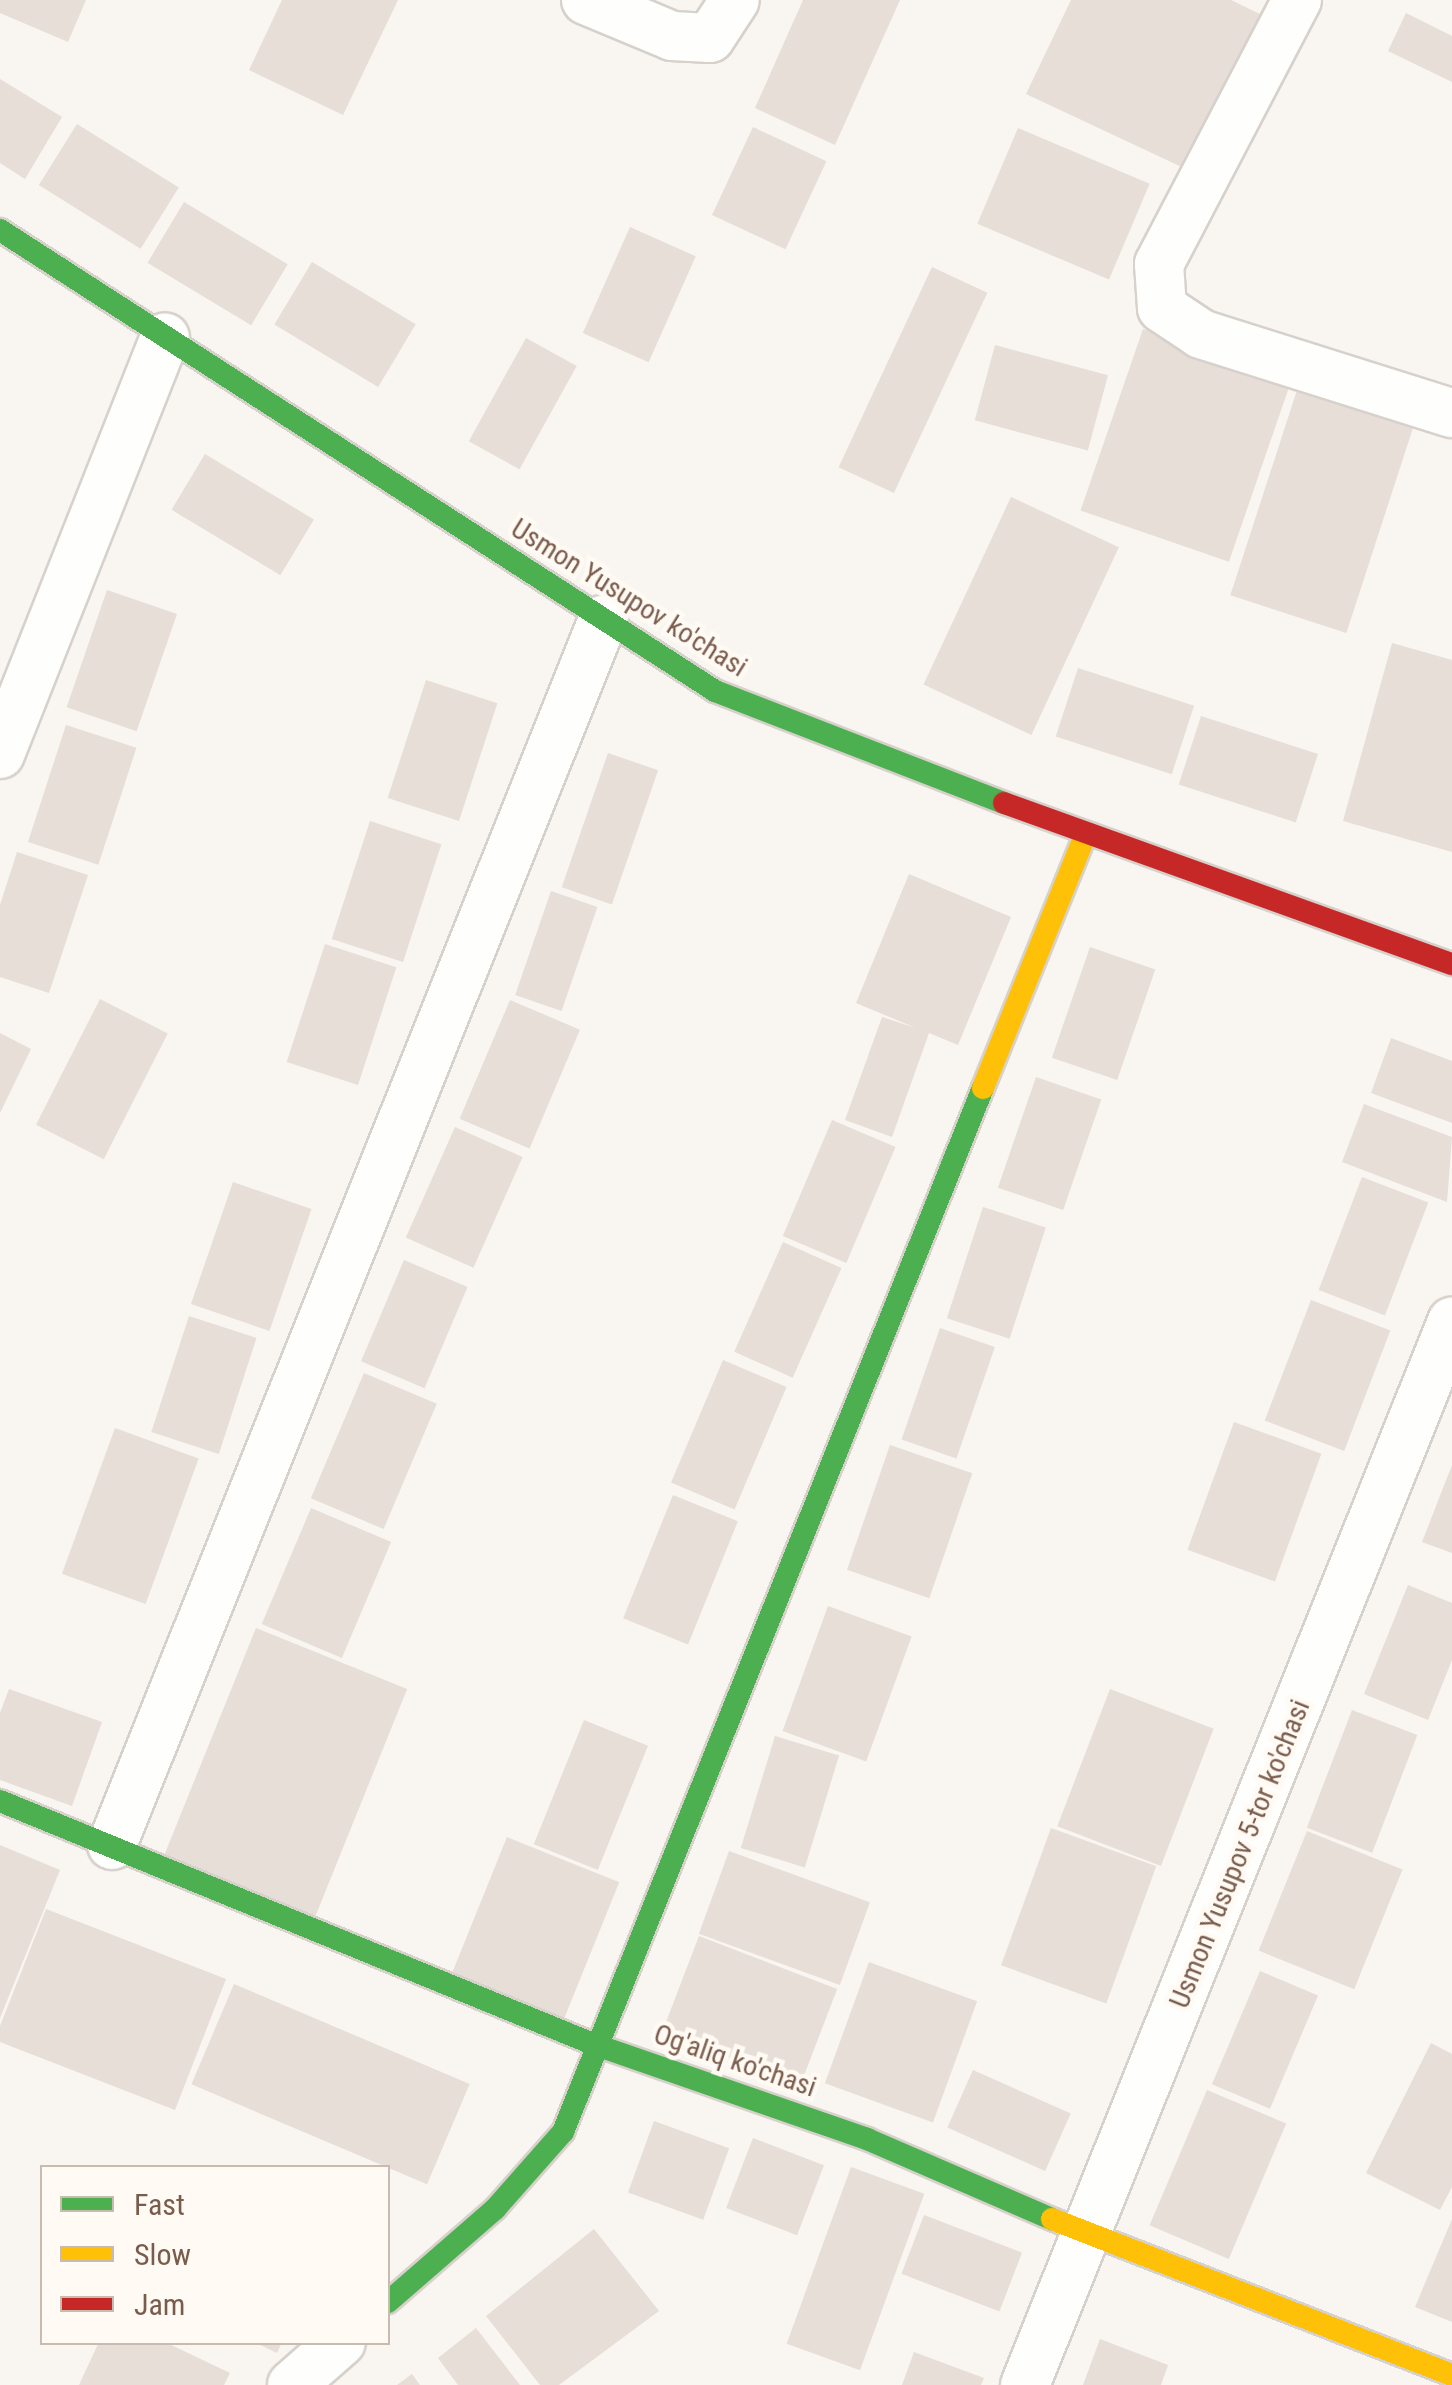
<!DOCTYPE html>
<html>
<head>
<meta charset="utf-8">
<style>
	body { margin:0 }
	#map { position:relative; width:1452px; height:2385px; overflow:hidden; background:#f9f5f0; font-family:"Roboto Condensed",sans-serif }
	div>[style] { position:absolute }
	.building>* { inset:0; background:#e6ded7; transform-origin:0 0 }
	.roads { filter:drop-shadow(2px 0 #d7d1cb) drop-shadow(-2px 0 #d7d1cb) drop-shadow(0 2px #d7d1cb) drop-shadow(0 -2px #d7d1cb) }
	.street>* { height:48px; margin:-24px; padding:0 24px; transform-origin:24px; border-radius:24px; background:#fefefd }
	.fast>* { height:22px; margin:-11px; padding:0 11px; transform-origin:11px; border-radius:11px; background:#4caf50 }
	.slow>* { height:22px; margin:-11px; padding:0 11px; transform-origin:11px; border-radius:11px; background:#ffc107 }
	.jam>* { height:22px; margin:-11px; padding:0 11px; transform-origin:11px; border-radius:11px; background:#c62828 }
	span { translate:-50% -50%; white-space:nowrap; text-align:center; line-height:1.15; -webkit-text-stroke:9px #fffaf3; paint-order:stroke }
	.street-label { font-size:28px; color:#7a5c4d }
	.legend { position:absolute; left:40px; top:2165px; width:350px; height:180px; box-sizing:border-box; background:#fffaf3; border:2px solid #cabbb1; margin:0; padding:12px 18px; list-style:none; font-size:30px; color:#7a5c4d }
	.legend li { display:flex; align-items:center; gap:20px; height:50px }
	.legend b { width:50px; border:2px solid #cabbb1 }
</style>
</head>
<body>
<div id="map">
	<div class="building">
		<i style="clip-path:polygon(0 0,86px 0,68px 42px,0 13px)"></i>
		<i style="clip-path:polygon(282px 0,398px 0,343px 115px,249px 70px)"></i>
		<i style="clip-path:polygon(803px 0,900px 0,835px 145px,755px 108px)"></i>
		<i style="clip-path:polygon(1071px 0,1231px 0,1260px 14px,1186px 169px,1026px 94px)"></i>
		<i style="clip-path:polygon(1406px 13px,1452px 36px,1452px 82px,1388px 51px)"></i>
		<i style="clip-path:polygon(0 79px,62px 117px,25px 179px,0 163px)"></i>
		<i style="left:77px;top:124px;width:120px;height:72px;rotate:32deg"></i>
		<i style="left:753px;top:127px;width:81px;height:97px;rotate:25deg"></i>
		<i style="left:1018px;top:128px;width:143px;height:104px;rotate:23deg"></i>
		<i style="left:184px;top:202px;width:121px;height:71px;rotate:31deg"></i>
		<i style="left:630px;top:227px;width:72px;height:116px;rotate:24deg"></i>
		<i style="left:312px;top:262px;width:121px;height:73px;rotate:31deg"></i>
		<i style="left:932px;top:267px;width:61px;height:221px;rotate:25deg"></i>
		<i style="left:1143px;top:329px;width:157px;height:192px;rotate:19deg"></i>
		<i style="left:526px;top:338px;width:58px;height:118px;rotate:29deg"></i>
		<i style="left:995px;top:345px;width:117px;height:78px;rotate:15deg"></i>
		<i style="left:1298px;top:387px;width:122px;height:219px;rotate:18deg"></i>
		<i style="left:205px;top:454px;width:127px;height:65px;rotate:31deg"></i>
		<i style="left:1011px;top:497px;width:119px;height:207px;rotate:25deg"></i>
		<i style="left:107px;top:590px;width:74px;height:124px;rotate:19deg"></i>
		<i style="clip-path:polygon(1392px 643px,1452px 660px,1452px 852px,1343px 821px)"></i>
		<i style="left:1078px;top:668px;width:122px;height:72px;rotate:18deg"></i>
		<i style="left:426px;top:680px;width:75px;height:124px;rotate:18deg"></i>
		<i style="left:1201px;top:716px;width:123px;height:72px;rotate:18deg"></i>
		<i style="left:66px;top:725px;width:74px;height:123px;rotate:18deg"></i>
		<i style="left:608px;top:753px;width:53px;height:142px;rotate:19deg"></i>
		<i style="left:370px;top:821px;width:75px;height:124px;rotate:18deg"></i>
		<i style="clip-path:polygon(17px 852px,88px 875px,49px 993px,0 977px,0 905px)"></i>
		<i style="clip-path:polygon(909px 874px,1011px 917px,958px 1045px,929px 1033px,892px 1137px,845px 1120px,882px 1017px,916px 1028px,856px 1003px)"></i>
		<i style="left:551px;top:891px;width:49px;height:110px;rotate:19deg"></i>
		<i style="left:325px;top:944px;width:75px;height:124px;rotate:18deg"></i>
		<i style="left:1090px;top:947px;width:69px;height:117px;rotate:19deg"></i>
		<i style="left:100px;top:999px;width:76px;height:141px;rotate:27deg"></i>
		<i style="left:510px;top:1000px;width:76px;height:129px;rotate:23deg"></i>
		<i style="clip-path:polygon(0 1033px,31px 1049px,0 1113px)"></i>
		<i style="clip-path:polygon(1391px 1038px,1452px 1061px,1452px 1123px,1371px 1093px)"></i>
		<i style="left:1036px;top:1077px;width:69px;height:117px;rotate:19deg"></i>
		<i style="clip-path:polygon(1364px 1104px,1452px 1137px,1447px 1202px,1342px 1162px)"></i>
		<i style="left:832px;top:1120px;width:69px;height:126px;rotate:23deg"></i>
		<i style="left:455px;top:1127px;width:74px;height:121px;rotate:24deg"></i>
		<i style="left:1362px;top:1177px;width:71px;height:121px;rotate:21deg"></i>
		<i style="left:233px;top:1182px;width:83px;height:129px;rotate:19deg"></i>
		<i style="left:983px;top:1207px;width:66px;height:117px;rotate:18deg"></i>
		<i style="left:783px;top:1242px;width:64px;height:120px;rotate:24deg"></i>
		<i style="left:404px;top:1260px;width:69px;height:110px;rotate:23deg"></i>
		<i style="left:1311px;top:1300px;width:85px;height:129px;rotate:21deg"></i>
		<i style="left:189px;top:1316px;width:71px;height:122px;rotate:18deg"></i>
		<i style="left:940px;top:1328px;width:58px;height:118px;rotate:19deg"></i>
		<i style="left:723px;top:1360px;width:69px;height:133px;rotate:23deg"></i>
		<i style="left:364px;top:1373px;width:79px;height:136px;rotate:23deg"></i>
		<i style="left:1234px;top:1422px;width:93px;height:136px;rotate:20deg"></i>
		<i style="left:115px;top:1428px;width:89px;height:155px;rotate:20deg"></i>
		<i style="left:890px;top:1445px;width:87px;height:132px;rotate:19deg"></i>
		<i style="clip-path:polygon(1452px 1465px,1452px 1553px,1422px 1542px)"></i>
		<i style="left:673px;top:1495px;width:70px;height:133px;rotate:22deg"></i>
		<i style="left:311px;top:1508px;width:87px;height:126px;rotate:23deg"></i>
		<i style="clip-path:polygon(1408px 1585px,1452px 1603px,1452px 1660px,1428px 1720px,1364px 1694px)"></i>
		<i style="left:828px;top:1606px;width:89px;height:133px;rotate:20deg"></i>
		<i style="left:256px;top:1628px;width:163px;height:245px;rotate:22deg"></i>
		<i style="clip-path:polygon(9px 1689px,102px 1722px,72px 1806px,0 1780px,0 1713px)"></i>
		<i style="left:1110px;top:1689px;width:111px;height:147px;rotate:21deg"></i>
		<i style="left:1352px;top:1710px;width:70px;height:126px;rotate:21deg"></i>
		<i style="left:584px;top:1720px;width:69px;height:134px;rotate:22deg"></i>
		<i style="left:775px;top:1736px;width:67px;height:117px;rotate:17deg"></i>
		<i style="left:1051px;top:1828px;width:112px;height:146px;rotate:20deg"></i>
		<i style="left:1307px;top:1831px;width:103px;height:129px;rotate:22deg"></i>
		<i style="left:507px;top:1837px;width:121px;height:149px;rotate:22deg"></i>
		<i style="clip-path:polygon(0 1845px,60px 1870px,0 2018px)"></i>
		<i style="left:729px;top:1851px;width:150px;height:88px;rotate:20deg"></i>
		<i style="clip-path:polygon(46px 1909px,226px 1979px,175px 2110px,0 2042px,0 2026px)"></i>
		<i style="left:699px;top:1936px;width:148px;height:103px;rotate:21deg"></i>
		<i style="left:869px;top:1962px;width:115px;height:129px;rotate:20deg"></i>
		<i style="left:1260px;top:1971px;width:63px;height:123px;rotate:23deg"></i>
		<i style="left:234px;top:1984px;width:256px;height:109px;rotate:23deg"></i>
		<i style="clip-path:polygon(1431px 2043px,1452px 2054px,1452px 2187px,1440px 2210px,1366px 2173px)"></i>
		<i style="left:973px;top:2070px;width:107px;height:63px;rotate:24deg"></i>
		<i style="left:1207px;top:2090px;width:86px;height:147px;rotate:23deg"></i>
		<i style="left:654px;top:2121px;width:80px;height:76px;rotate:20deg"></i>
		<i style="left:753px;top:2138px;width:76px;height:75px;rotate:21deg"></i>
		<i style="left:851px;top:2167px;width:78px;height:188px;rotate:20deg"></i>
		<i style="left:924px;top:2215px;width:105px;height:63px;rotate:21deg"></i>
		<i style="clip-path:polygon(1452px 2219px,1452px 2322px,1415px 2307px)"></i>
		<i style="clip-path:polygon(594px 2229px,659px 2311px,559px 2385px,540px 2385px,486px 2316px)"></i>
		<i style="clip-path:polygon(476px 2328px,520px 2385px,458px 2385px,438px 2358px)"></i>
		<i style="clip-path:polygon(1100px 2339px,1168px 2365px,1161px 2385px,1083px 2385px)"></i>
		<i style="clip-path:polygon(99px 2342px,165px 2342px,230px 2373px,224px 2385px,79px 2385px)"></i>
		<i style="clip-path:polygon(254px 2342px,282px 2342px,277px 2353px)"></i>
		<i style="clip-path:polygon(914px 2352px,984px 2378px,981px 2385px,902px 2385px)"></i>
		<i style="clip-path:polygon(412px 2374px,420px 2385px,397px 2385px)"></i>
	</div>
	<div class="roads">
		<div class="street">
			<i style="left:586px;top:0;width:93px;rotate:22.7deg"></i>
			<i style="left:672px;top:36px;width:38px;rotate:3deg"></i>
			<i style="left:710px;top:38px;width:45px;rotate:-56.7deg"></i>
			<i style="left:1297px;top:0;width:298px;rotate:117.6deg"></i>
			<i style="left:1159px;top:264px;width:44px;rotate:86.1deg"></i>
			<i style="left:1162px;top:308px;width:47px;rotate:33.7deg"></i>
			<i style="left:1201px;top:334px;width:263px;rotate:17.5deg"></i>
			<i style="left:0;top:754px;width:448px;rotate:-68.4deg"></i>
			<i style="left:112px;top:1845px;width:1320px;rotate:-68.16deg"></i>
			<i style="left:292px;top:2385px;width:65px;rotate:-41.3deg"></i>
			<i style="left:1025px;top:2385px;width:1146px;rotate:-68.12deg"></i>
		</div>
		<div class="fast">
			<i style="left:0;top:230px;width:851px;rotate:32.81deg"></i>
			<i style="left:715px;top:691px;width:310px;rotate:21.2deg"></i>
			<i style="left:0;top:1801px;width:641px;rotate:22.28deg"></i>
			<i style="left:593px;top:2044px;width:290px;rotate:19.1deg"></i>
			<i style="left:867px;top:2139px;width:202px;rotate:23.4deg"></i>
			<i style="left:388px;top:2302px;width:142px;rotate:-41deg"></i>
			<i style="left:495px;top:2209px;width:103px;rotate:-48.6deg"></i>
			<i style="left:563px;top:2132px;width:1125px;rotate:-68.09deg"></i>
		</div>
		<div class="slow">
			<i style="left:983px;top:1088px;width:273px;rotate:-68deg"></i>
			<i style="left:1052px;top:2219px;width:429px;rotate:21.3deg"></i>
		</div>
		<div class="jam">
			<i style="left:1004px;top:803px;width:476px;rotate:19.8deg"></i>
		</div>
	</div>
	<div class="street-label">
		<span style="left:629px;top:598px;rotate:32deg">Usmon Yusupov ko'chasi</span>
		<span style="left:1240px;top:1854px;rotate:-68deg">Usmon Yusupov 5-tor ko'chasi</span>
		<span style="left:735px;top:2061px;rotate:19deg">Og'aliq ko'chasi</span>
	</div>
	<ul class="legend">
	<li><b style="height:12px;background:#4caf50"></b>Fast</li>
	<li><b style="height:12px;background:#ffc107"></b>Slow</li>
	<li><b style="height:12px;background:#c62828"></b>Jam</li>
	</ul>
</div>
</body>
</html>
